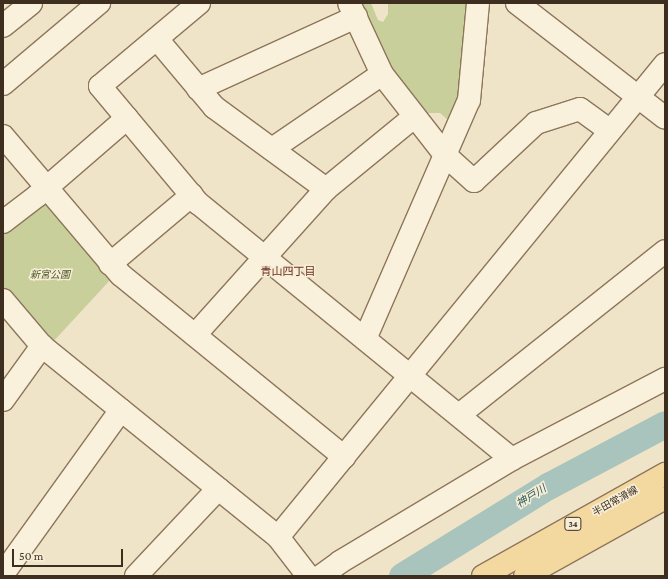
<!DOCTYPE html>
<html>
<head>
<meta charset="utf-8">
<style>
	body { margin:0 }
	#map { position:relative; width:668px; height:579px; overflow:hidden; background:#f0e4c8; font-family:"Crimson Pro","Noto Sans JP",serif }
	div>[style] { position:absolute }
	.green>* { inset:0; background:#c9cf9b }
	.river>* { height:27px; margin:-13.5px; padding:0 13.5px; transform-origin:13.5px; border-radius:13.5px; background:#a9c4bc }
	.roads { filter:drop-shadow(1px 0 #8d765c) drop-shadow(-1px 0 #8d765c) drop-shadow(0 1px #8d765c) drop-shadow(0 -1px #8d765c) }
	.minor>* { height:22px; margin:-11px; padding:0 11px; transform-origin:11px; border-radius:11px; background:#faf1dc }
	.major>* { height:22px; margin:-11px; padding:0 11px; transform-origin:11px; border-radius:11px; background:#f3d9a0 }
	span { translate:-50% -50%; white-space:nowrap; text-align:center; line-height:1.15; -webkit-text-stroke:3px #f7eed8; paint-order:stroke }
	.shield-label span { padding:1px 3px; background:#f7eed8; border:1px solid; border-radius:3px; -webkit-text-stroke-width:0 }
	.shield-label { font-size:9px; color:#3d2e20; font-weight:700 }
	.park-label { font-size:10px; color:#4d5a26; font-style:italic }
	.street-label { font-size:10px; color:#3d2e20 }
	.neighbourhood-label { font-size:11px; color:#6b2e1e }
	.water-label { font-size:11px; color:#2f5d5a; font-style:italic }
	.frame { position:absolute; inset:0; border:4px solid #3d2e20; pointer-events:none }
	.scale { position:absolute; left:12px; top:549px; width:111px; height:18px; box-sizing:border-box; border:2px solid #3d2e20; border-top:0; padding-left:5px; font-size:12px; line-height:14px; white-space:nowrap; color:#3d2e20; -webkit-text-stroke:3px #f7eed8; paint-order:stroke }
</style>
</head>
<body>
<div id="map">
	<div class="green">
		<i style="clip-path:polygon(359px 3px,371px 3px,378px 20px,383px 22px,388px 14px,388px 3px,471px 3px,461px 98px,450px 122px,440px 113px,422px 113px,392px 73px)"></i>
		<i style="clip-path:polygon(39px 204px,47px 204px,111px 279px,52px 343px,3px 287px,3px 233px)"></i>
	</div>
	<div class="river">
		<i style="left:402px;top:576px;width:172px;rotate:-31.7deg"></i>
		<i style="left:548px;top:486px;width:132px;rotate:-27.9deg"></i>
	</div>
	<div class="roads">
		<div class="minor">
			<i style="left:199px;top:3px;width:129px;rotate:140deg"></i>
			<i style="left:100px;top:86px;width:153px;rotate:50.1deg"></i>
			<i style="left:198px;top:203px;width:405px;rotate:39.2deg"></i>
			<i style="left:349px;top:3px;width:78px;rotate:65.1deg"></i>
			<i style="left:382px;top:74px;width:103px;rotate:52.1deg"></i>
			<i style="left:445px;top:155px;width:39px;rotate:42deg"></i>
			<i style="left:474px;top:181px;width:85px;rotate:-43.1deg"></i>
			<i style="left:536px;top:123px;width:46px;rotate:-17.7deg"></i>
			<i style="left:580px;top:109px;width:37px;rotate:36deg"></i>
			<i style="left:517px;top:3px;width:187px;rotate:37.8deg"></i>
			<i style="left:3px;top:26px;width:36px;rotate:-39deg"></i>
			<i style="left:157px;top:39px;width:89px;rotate:50deg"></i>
			<i style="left:214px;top:107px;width:139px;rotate:36.2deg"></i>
			<i style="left:3px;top:84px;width:126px;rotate:-40.2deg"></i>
			<i style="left:198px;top:89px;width:174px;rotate:-24.5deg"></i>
			<i style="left:3px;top:136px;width:182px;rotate:49.7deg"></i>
			<i style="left:121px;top:275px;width:288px;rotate:39.2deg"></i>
			<i style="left:272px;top:149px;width:133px;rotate:-34.3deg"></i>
			<i style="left:3px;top:222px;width:43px;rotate:-37.4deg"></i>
			<i style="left:37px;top:196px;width:119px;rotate:-40.9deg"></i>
			<i style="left:110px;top:264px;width:107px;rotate:-40.1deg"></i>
			<i style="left:3px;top:300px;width:60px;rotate:49.7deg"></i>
			<i style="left:42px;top:346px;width:304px;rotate:39deg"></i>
			<i style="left:278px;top:537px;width:49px;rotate:52.4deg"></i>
			<i style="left:195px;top:335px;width:196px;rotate:-48.1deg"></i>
			<i style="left:326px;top:189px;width:114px;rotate:-39.3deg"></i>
			<i style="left:365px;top:339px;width:261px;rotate:-66.5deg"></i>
			<i style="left:469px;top:100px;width:97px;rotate:-84.7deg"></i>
			<i style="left:3px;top:400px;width:67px;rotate:-54.2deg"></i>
			<i style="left:459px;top:415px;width:263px;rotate:-38.5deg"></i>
			<i style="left:278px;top:537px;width:611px;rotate:-50.71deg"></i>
			<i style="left:3px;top:574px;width:202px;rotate:-54.3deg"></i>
			<i style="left:136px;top:576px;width:120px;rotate:-46.7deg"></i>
			<i style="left:321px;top:576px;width:24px;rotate:-36deg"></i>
			<i style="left:340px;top:562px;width:200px;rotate:-30.9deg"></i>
			<i style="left:512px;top:459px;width:173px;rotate:-27.6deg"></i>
		</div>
		<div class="major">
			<i style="left:483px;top:576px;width:209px;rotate:-29.3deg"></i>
			<i style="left:525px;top:576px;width:160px;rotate:-29.1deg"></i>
		</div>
	</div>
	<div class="shield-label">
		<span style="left:573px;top:524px">34</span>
	</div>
	<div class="park-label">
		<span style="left:50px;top:275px">新宮公園</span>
	</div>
	<div class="street-label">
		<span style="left:615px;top:501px;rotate:-29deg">半田常滑線</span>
	</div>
	<div class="neighbourhood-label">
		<span style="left:288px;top:271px">青山四丁目</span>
	</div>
	<div class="water-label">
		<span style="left:531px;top:496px;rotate:-32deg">神戸川</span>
	</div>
	<div class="frame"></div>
	<div class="scale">50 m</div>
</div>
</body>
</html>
